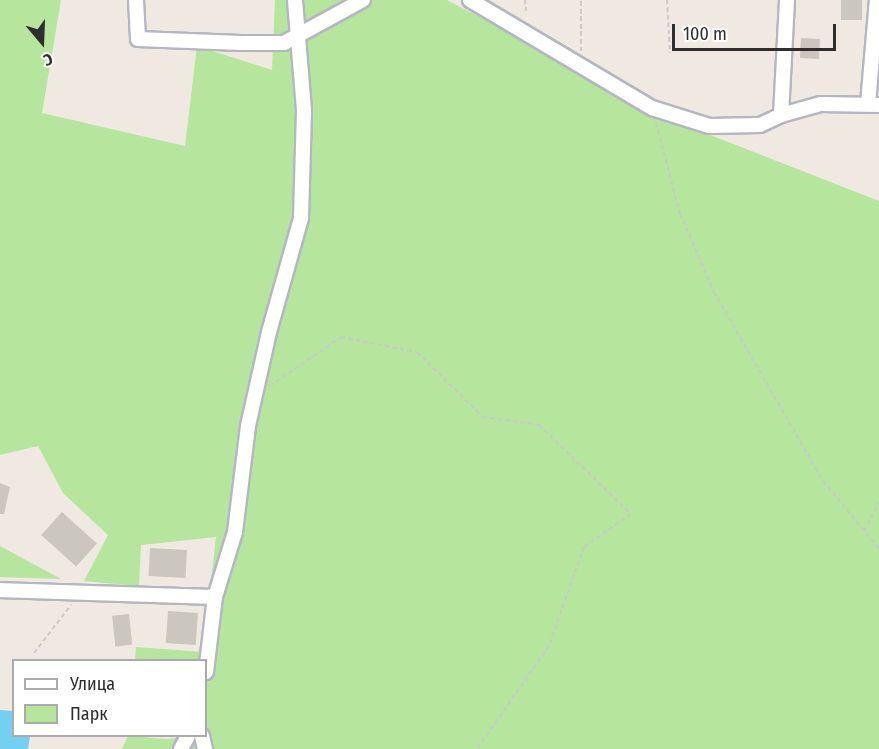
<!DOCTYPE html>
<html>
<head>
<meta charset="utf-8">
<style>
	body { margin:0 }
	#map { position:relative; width:879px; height:749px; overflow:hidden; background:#efe9e1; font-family:"Fira Sans Condensed",sans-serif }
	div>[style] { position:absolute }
	.green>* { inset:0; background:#b6e59e }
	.water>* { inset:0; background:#75cff0 }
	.building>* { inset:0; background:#cbc7bf; transform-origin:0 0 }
	.path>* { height:2px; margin-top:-1px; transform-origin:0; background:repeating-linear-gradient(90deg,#c9c9c9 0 4.5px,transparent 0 7.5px) }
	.roads { filter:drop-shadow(2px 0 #b4b7c1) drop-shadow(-2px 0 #b4b7c1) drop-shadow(0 2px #b4b7c1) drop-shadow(0 -2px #b4b7c1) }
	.minor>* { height:14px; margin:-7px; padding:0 7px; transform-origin:7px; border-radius:7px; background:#fff }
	span { translate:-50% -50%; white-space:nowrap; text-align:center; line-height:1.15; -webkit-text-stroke:4.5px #fff; paint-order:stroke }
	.legend { position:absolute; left:12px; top:659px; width:195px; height:78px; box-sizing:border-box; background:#fff; border:2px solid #ababab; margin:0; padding:8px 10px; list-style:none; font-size:18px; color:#2e2e2e }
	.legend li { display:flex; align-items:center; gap:12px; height:30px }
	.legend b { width:30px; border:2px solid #ababab }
	.north { position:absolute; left:12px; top:12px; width:60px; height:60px; -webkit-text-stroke:4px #fff; paint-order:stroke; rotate:161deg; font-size:16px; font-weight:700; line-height:24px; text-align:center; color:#2e2e2e }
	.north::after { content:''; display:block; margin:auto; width:21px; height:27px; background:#2e2e2e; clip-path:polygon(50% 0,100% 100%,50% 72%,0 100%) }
	.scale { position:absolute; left:672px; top:24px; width:164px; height:27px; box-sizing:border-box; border:3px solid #2e2e2e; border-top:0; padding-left:8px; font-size:18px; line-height:21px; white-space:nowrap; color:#2e2e2e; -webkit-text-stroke:4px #fff; paint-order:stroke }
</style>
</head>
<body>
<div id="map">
	<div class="green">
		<i style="clip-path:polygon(0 0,61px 0,42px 113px,185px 146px,197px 46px,272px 70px,275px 0,447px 0,690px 127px,879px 201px,879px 749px,122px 749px,128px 736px,166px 739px,206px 736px,206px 660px,135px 660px,136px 647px,203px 652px,216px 537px,141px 545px,139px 586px,84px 581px,108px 535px,63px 493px,38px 446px,0 455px)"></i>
		<i style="clip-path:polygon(0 546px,61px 579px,0 577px)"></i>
	</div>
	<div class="water">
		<i style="clip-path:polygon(0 710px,13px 711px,14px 736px,30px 736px,28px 749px,0 749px)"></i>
	</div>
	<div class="building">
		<i style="left:841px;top:0;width:21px;height:20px"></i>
		<i style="left:801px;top:38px;width:19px;height:20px;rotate:3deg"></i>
		<i style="clip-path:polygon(0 483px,10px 487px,4px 514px,0 514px)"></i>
		<i style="left:62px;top:512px;width:47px;height:31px;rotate:42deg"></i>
		<i style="left:150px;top:548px;width:37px;height:28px;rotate:3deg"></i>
		<i style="left:168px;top:611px;width:30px;height:32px;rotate:4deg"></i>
		<i style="left:129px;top:614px;width:31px;height:17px;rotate:84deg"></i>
	</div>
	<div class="path">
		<i style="left:525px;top:0;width:11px;rotate:85deg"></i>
		<i style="left:667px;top:0;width:53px;rotate:86.8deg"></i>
		<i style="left:581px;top:51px;width:51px;rotate:-90deg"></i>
		<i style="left:656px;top:123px;width:94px;rotate:75.2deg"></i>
		<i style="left:680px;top:214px;width:85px;rotate:66.4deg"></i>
		<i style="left:714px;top:292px;width:218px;rotate:60deg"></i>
		<i style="left:823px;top:481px;width:88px;rotate:50.5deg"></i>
		<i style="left:270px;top:386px;width:86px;rotate:-34.6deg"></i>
		<i style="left:341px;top:337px;width:77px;rotate:11.2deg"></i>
		<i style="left:417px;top:352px;width:93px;rotate:44.6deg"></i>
		<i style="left:483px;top:417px;width:57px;rotate:8.1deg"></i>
		<i style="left:539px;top:425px;width:128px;rotate:44.1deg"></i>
		<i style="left:631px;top:514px;width:57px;rotate:144.9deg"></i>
		<i style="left:584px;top:547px;width:105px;rotate:109.5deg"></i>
		<i style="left:549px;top:646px;width:126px;rotate:125deg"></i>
		<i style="left:864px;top:531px;width:32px;rotate:-62deg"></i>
		<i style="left:34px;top:653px;width:61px;rotate:-52.4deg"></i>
	</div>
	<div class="roads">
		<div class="minor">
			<i style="left:136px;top:0;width:39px;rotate:87deg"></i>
			<i style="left:138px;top:39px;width:103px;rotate:2.2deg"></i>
			<i style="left:241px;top:43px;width:43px"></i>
			<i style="left:284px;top:43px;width:90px;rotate:-28.6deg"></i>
			<i style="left:470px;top:0;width:212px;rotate:30.7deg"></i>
			<i style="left:652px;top:108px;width:60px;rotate:17.5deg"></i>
			<i style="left:709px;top:126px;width:51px;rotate:-1.1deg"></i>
			<i style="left:760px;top:125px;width:23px;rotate:-25deg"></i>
			<i style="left:781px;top:115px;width:41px;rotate:-15.4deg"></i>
			<i style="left:821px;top:104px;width:58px;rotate:1deg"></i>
			<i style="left:868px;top:104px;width:104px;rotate:-85.1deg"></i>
			<i style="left:781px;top:115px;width:115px;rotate:-87deg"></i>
			<i style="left:0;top:590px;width:215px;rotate:1.9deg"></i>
			<i style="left:206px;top:672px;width:76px;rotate:-83.2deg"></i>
			<i style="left:215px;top:597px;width:68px;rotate:-72.9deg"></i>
			<i style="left:235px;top:532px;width:107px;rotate:-83deg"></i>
			<i style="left:248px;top:426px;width:96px;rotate:-77.4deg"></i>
			<i style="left:269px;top:332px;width:118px;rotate:-74.3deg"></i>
			<i style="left:301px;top:218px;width:108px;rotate:-88.4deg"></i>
			<i style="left:304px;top:110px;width:110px;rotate:-94.7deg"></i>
			<i style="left:202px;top:736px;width:13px;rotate:77deg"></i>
			<i style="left:181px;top:749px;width:15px;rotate:-62deg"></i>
		</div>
	</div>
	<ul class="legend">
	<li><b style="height:8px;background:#fff"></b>Улица</li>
	<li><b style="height:16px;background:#b6e59e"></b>Парк</li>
	</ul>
	<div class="north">С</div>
	<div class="scale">100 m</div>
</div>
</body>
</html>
